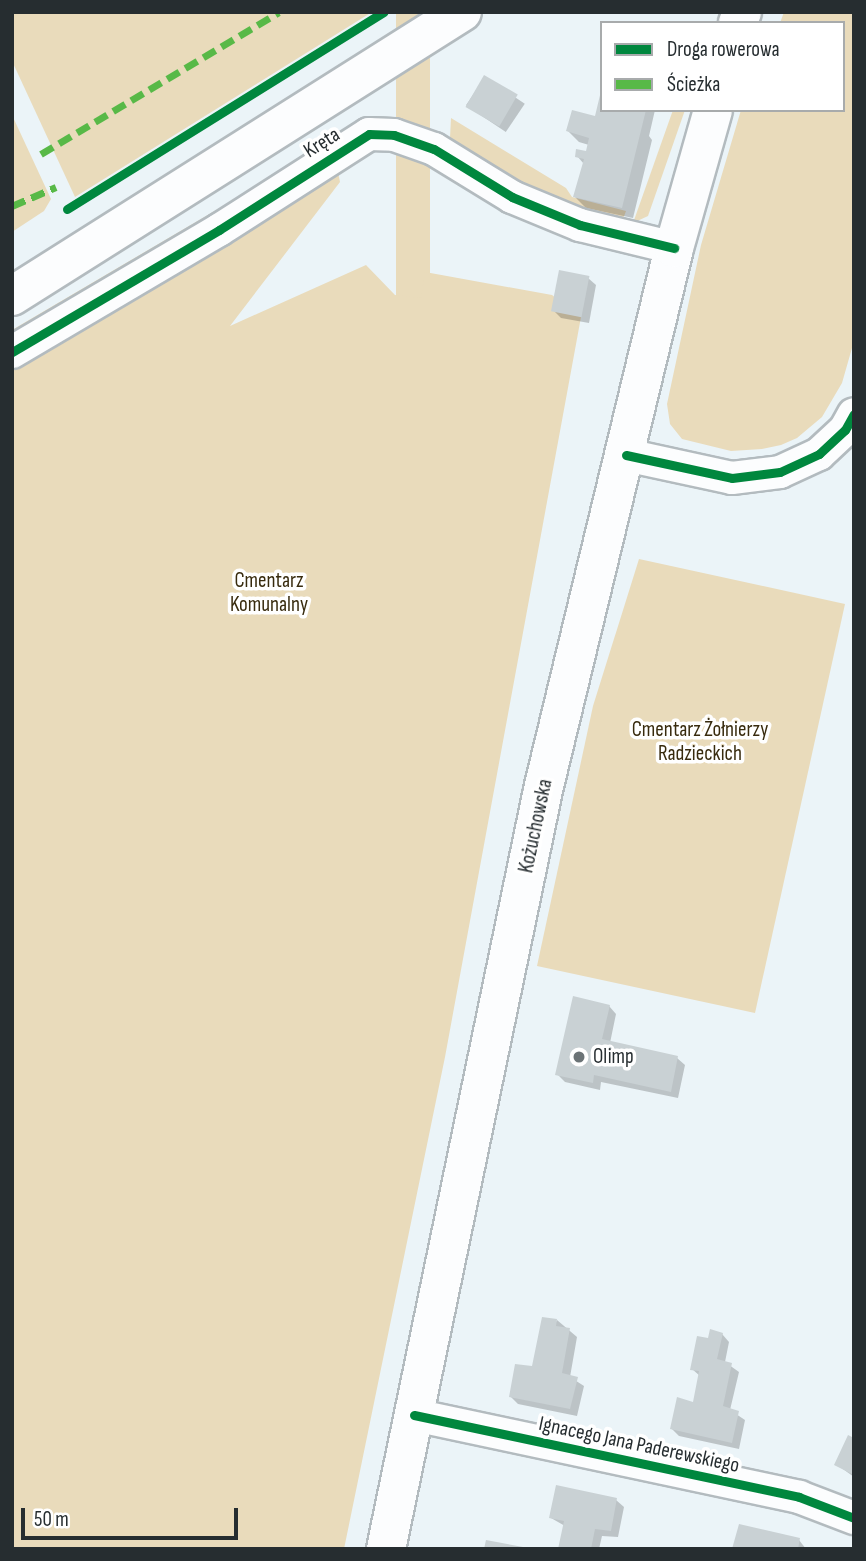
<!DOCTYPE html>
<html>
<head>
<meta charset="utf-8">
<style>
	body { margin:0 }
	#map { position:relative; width:866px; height:1561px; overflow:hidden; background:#ebf4f8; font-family:"Sofia Sans Condensed",sans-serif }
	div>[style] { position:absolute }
	.green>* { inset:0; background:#e9dbbb; transform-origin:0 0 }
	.shadow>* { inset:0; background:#0003; transform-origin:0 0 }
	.building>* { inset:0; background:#c9d1d4; transform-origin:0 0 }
	.roads { filter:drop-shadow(2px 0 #b3bbbf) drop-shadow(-2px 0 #b3bbbf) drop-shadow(0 2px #b3bbbf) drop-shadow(0 -2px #b3bbbf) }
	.street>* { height:32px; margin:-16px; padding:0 16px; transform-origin:16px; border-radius:16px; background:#fcfdfe }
	.secondary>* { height:38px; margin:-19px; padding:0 19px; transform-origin:19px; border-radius:19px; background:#fcfdfe }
	.primary>* { height:38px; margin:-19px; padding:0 19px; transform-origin:19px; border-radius:19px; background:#fcfdfe }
	.quiet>* { height:7px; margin-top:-3.5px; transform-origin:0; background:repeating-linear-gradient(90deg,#58b947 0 14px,transparent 0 21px) }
	.cycleway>* { height:9px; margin:-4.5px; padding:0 4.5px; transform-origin:4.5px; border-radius:4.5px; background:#00873e }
	.dots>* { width:19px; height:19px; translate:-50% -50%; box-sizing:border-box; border:4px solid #fff; border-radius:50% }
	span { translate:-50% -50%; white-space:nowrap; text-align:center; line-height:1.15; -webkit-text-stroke:7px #fff; paint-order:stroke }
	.street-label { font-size:21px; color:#262d30 }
	.park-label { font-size:21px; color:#382b0e }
	.poi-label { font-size:21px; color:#262d30 }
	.left { translate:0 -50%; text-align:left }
	.frame { position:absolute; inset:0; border:14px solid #262d30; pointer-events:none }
	.legend { position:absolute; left:600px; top:21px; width:245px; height:91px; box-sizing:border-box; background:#fff; border:2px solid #a8abac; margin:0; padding:9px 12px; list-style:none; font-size:21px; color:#262d30 }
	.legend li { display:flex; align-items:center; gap:14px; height:35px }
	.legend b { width:35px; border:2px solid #a8abac }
	.scale { position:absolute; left:21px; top:1508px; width:217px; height:32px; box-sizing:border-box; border:4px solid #262d30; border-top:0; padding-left:9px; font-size:21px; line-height:24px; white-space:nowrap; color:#262d30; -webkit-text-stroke:5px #fff; paint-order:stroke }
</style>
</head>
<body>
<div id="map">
	<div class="green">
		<i style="clip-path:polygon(12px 12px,372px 12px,75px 197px,12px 61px)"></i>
		<i style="left:396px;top:12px;width:34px;height:453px"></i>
		<i style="clip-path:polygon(784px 12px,854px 12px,854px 341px,842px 383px,822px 417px,797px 438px,781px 445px,762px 449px,731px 451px,682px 439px,670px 424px,667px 404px,701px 245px,741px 110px,843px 110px,843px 23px,780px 23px)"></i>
		<i style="clip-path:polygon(673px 110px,685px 110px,648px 216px,633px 223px)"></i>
		<i style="clip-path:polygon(12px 115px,51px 199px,44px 211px,12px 232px)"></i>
		<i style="clip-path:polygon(451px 118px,566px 188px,572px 197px,626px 211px,622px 222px,521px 186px,455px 145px,450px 138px)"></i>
		<i style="clip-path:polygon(332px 142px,340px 182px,230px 326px,366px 265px,395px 295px,421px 298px,425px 272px,552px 295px,581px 317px,445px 1057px,344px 1549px,12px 1549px,12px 330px)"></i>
		<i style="clip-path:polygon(639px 559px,845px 604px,755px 1013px,537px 966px,593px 706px)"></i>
	</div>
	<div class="shadow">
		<i style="left:485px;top:77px;width:48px;height:34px;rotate:34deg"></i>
		<i style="clip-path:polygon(602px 94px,602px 110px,655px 110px,649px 136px,652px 140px,633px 218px,586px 208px,575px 197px,584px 164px,577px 156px,587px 154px,589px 145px,579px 142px,568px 131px,601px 119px,597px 115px)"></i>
		<i style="clip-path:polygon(588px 278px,596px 285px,589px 323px,561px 318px,553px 310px)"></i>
		<i style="clip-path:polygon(609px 1006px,616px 1014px,610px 1043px,677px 1058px,685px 1065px,678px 1098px,601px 1082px,600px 1090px,565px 1082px,557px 1074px)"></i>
		<i style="clip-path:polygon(557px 1320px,577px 1337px,570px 1377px,584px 1386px,577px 1416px,518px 1404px,511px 1397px,534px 1368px)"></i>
		<i style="clip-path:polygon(722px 1334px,729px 1342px,725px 1362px,739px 1372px,730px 1410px,745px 1420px,739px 1449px,679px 1436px,672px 1429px,694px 1404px,700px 1376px,692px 1369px,710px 1340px)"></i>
		<i style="clip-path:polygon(854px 1440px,854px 1477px,836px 1464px)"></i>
		<i style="clip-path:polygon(616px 1500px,624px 1507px,618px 1537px,602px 1536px,599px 1549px,560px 1549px,565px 1526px,551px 1518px)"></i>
		<i style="clip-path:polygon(799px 1540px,806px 1549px,734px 1549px)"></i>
	</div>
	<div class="building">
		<i style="left:484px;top:75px;width:39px;height:37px;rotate:30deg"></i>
		<i style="clip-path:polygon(601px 91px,602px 110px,646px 110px,622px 208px,573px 197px,584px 159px,575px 157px,576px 149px,586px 151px,589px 138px,566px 131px,572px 110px,595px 116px)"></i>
		<i style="left:559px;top:270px;width:31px;height:42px;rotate:11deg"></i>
		<i style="clip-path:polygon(573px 996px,610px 1005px,602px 1039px,678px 1056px,671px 1092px,594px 1075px,593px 1083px,555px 1075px)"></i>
		<i style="clip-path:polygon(542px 1317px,557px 1319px,556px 1326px,570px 1328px,562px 1373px,578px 1377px,570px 1409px,509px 1397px,515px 1364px,532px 1366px)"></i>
		<i style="clip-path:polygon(710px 1329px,723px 1333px,717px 1359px,732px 1363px,723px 1406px,739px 1411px,732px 1443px,670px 1429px,677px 1397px,693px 1402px,699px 1371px,690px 1370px,697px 1336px,708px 1338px)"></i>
		<i style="clip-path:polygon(848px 1435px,854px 1438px,854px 1475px,834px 1465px)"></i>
		<i style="clip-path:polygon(556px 1485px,617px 1498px,611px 1531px,595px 1529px,591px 1549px,558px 1549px,564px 1521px,549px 1518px)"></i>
		<i style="clip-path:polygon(739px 1524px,800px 1538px,798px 1549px,732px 1549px)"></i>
		<i style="clip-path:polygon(486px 1540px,523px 1547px,523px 1549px,484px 1549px)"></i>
	</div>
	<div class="roads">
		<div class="street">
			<i style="left:12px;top:352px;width:240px;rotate:-30.5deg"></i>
			<i style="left:219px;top:230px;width:178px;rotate:-32.6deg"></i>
			<i style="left:369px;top:134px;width:25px;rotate:2deg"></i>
			<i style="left:394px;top:135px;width:42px;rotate:19.3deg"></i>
			<i style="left:434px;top:149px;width:92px;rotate:31.6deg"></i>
			<i style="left:512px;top:197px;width:74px;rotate:22.4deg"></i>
			<i style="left:580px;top:225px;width:97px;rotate:13.7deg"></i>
			<i style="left:626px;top:455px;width:108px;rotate:12.2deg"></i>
			<i style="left:732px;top:478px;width:48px;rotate:-7.1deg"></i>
			<i style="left:780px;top:472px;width:43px;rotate:-24.8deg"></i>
			<i style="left:819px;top:454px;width:35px;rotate:-43deg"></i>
			<i style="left:845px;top:430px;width:18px;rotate:-61deg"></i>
			<i style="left:414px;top:1415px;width:394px;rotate:12deg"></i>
			<i style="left:799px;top:1497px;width:59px;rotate:20.9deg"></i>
		</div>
		<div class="secondary">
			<i style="left:738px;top:23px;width:12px;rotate:-70deg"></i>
			<i style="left:386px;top:1549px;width:775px;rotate:-78.31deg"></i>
			<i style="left:543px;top:790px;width:558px;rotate:-76.41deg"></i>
			<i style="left:674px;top:248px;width:143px;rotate:-74.2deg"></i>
		</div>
		<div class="primary">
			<i style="left:12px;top:296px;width:532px;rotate:-32.26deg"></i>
		</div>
	</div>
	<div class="quiet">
		<i style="left:41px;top:154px;width:277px;rotate:-30.8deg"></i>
		<i style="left:12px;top:206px;width:48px;rotate:-23.4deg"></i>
	</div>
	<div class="cycleway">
		<i style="left:67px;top:209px;width:373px;rotate:-31.9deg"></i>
		<i style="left:12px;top:352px;width:240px;rotate:-30.5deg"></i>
		<i style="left:219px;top:230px;width:178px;rotate:-32.6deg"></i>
		<i style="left:369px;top:134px;width:25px;rotate:2deg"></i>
		<i style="left:394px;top:135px;width:42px;rotate:19.3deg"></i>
		<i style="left:434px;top:149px;width:92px;rotate:31.6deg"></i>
		<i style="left:512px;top:197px;width:74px;rotate:22.4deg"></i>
		<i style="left:580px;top:225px;width:97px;rotate:13.7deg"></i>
		<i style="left:626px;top:455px;width:108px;rotate:12.2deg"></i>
		<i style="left:732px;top:478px;width:48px;rotate:-7.1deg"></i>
		<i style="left:780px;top:472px;width:43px;rotate:-24.8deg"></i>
		<i style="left:819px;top:454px;width:35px;rotate:-43deg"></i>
		<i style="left:845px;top:430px;width:18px;rotate:-61deg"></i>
		<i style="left:414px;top:1415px;width:394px;rotate:12deg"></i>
		<i style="left:799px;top:1497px;width:59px;rotate:20.9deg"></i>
	</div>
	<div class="dots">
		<i style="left:579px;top:1057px;background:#6b7376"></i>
	</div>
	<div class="street-label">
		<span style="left:322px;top:143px;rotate:-32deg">Kręta</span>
		<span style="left:536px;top:826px;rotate:-78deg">Kożuchowska</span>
		<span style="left:639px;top:1445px;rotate:12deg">Ignacego Jana Paderewskiego</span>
	</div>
	<div class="park-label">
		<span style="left:269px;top:593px">Cmentarz<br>Komunalny</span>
		<span style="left:700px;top:742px">Cmentarz Żołnierzy<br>Radzieckich</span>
	</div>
	<div class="poi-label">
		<span class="left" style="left:593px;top:1057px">Olimp</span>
	</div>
	<div class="frame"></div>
	<ul class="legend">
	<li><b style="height:9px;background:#00873e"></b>Droga rowerowa</li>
	<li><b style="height:9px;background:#58b947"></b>Ścieżka</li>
	</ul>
	<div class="scale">50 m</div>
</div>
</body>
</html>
